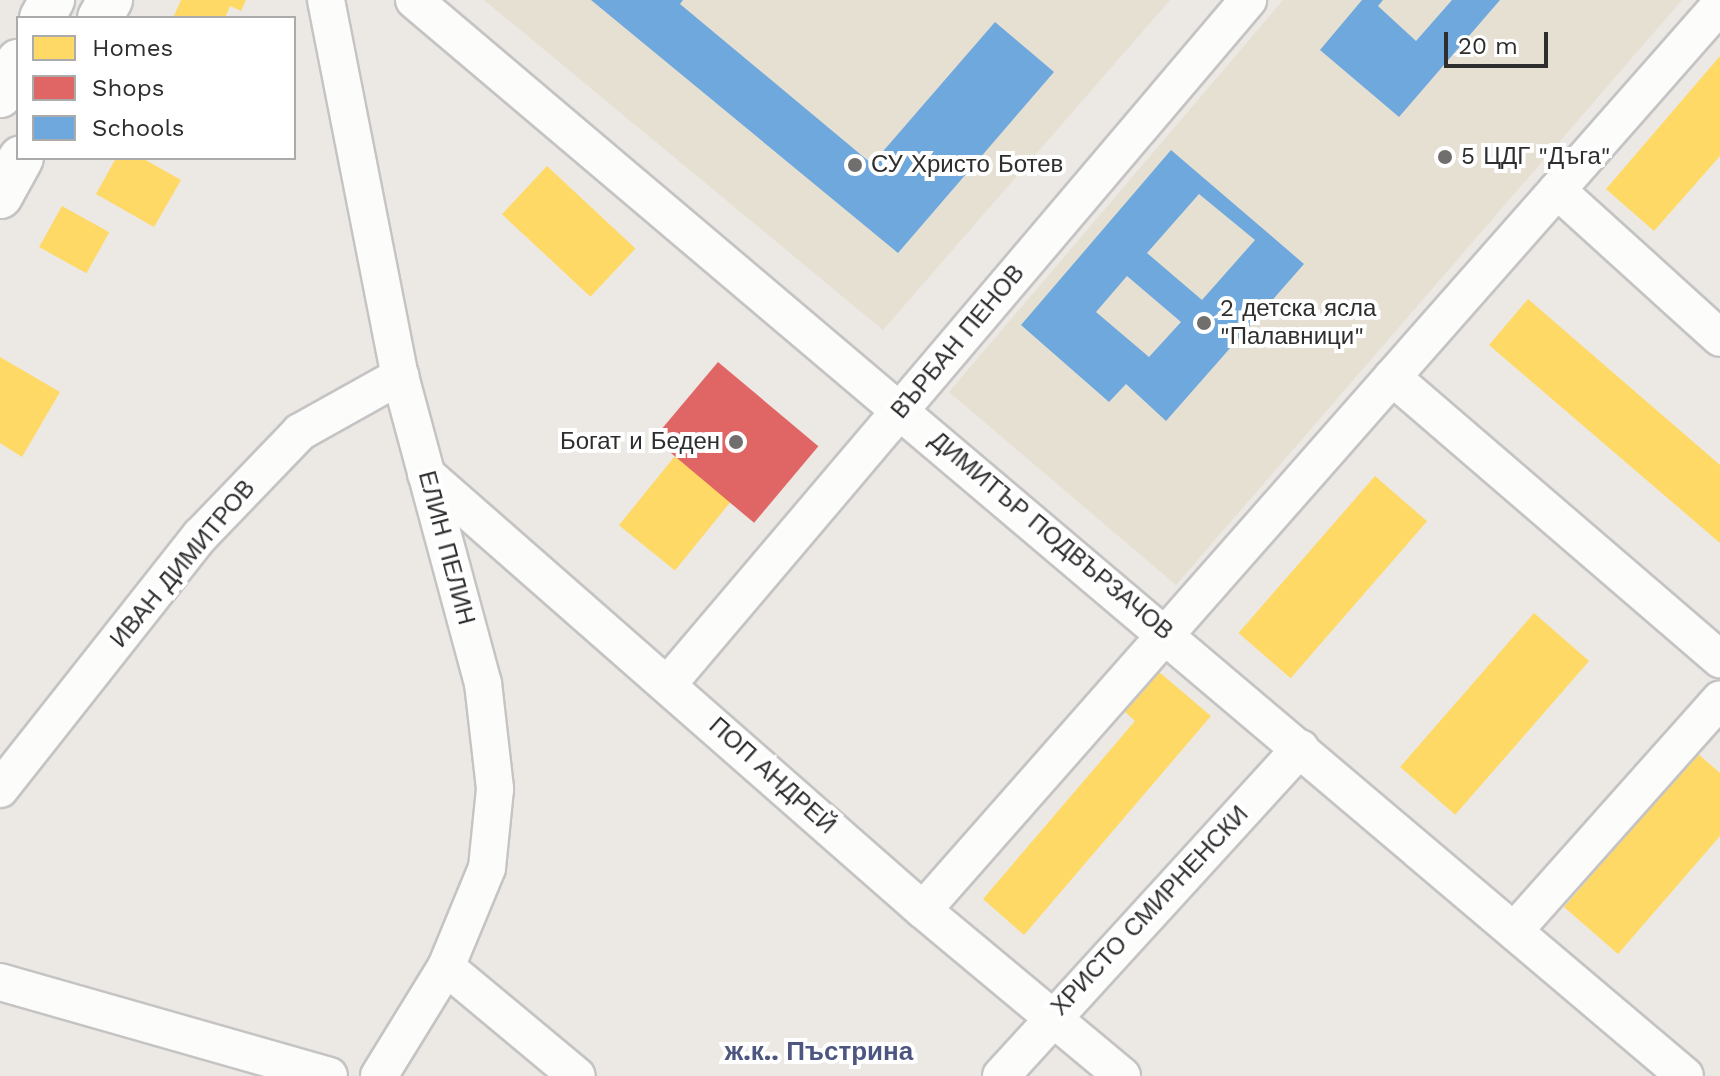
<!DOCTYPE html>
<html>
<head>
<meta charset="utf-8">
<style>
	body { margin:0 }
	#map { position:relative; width:1720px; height:1076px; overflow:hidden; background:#ece8e4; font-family:"Work Sans",sans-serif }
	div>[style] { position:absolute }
	.education>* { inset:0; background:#e6e0d3 }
	.homes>* { inset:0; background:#ffd966; transform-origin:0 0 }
	.shops>* { inset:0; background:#e06666; transform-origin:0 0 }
	.schools>* { inset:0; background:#6fa8dc }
	.roads { filter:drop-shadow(2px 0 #c5c4c5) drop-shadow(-2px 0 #c5c4c5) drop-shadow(0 2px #c5c4c5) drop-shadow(0 -2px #c5c4c5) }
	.minor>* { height:36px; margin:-18px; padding:0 18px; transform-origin:18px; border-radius:18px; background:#fcfcfb }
	.secondary>* { height:44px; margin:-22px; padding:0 22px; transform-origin:22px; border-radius:22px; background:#fcfcfb }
	.dots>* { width:22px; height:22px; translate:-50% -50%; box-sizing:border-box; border:4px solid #fff; border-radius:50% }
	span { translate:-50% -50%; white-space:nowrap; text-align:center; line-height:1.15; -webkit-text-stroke:8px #fff; paint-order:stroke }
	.poi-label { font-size:24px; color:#2e2e2e }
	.left { translate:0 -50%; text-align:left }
	.right { translate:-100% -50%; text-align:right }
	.street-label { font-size:24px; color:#2e2e2e }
	.neighbourhood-label { font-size:26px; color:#4d5680; font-weight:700 }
	.legend { position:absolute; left:16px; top:16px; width:280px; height:144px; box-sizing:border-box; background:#fff; border:2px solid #ababab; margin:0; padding:10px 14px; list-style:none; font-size:24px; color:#2e2e2e }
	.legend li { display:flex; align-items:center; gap:16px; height:40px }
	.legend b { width:40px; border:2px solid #ababab }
	.scale { position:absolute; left:1444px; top:32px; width:104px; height:36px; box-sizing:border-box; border:4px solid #2e2e2e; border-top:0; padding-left:10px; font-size:24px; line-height:28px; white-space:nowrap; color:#2e2e2e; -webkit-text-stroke:6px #fff; paint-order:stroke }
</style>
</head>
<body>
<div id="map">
	<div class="education">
		<i style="clip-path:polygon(484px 0,1170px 0,883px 330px)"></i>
		<i style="clip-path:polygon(1283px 0,1682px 0,1176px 585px,949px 392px)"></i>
	</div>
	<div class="homes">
		<i style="clip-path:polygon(181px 0,246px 0,241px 11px,230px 6px,225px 18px,173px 18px)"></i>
		<i style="clip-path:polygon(1720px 56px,1720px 156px,1654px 231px,1606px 189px)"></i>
		<i style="clip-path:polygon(116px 158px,142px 158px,181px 180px,154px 227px,96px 194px)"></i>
		<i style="left:547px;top:166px;width:121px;height:66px;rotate:43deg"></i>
		<i style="left:62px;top:206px;width:54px;height:47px;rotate:29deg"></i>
		<i style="clip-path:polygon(1528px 299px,1720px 465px,1720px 543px,1489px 345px)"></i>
		<i style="clip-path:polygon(0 357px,60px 392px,22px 457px,0 443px)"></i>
		<i style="left:675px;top:456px;width:72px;height:89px;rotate:39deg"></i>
		<i style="left:1375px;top:476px;width:69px;height:208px;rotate:41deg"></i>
		<i style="left:1534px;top:613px;width:73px;height:204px;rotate:41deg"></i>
		<i style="clip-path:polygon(1159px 672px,1211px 716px,1024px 935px,983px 899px,1135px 721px,1124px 711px)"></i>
		<i style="clip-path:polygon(1697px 753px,1720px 773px,1720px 836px,1618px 954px,1564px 907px)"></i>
	</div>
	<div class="shops">
		<i style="left:718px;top:362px;width:131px;height:100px;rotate:40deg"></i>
	</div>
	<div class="schools">
		<i style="clip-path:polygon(591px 0,683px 0,680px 4px,872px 164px,995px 22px,1054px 72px,898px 253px)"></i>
		<i style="clip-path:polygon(1362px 0,1383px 0,1378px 6px,1416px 41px,1452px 0,1500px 0,1399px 117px,1320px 50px)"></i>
		<i style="clip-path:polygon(evenodd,1171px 150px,1304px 264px,1166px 421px,1126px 384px,1109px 402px,1021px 325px,1171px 150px,1199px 194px,1255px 240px,1202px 300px,1147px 253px,1199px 194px,1171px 150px,1127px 276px,1181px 322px,1149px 357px,1096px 312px,1127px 276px)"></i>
	</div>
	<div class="roads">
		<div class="minor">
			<i style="left:326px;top:0;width:383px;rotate:78.9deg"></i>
			<i style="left:400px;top:376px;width:318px;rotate:74.9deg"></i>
			<i style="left:483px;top:683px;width:107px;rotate:83.5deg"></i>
			<i style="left:495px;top:789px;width:79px;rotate:95.8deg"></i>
			<i style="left:487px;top:868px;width:107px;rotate:112.5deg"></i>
			<i style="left:446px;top:967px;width:128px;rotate:121.6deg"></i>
			<i style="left:414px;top:0;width:1665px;rotate:40.25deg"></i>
			<i style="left:1557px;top:190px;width:220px;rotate:42.2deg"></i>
			<i style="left:1392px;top:377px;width:433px;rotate:40.7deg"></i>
			<i style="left:426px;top:474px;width:661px;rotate:41.26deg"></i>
			<i style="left:923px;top:910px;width:259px;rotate:39.8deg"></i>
			<i style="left:668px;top:684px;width:897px;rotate:-49.7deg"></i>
			<i style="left:0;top:789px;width:323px;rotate:-51.7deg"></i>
			<i style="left:200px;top:536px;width:144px;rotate:-46.1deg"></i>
			<i style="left:300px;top:432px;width:115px;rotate:-29.2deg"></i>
			<i style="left:923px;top:910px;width:1206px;rotate:-48.63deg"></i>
			<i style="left:1514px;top:931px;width:310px;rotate:-48.3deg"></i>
			<i style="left:446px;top:967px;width:170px;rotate:39.8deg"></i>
			<i style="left:0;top:982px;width:342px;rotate:15.9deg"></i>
			<i style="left:1001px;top:1076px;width:444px;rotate:-47.6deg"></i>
		</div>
		<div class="secondary">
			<i style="left:42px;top:18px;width:21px;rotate:-61deg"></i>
			<i style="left:100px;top:18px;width:21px;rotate:-61deg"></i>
			<i style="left:0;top:95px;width:38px;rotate:-61deg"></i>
			<i style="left:0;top:196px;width:43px;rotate:-61.1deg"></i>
		</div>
	</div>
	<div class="dots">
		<i style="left:1445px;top:157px;background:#706f6e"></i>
		<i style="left:855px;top:165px;background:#706f6e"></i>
		<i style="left:1204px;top:323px;background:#706f6e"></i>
		<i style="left:736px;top:442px;background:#706f6e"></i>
	</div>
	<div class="poi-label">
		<span class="left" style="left:1461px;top:157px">5 ЦДГ "Дъга"</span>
		<span class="left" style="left:871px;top:165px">СУ Христо Ботев</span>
		<span class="left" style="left:1220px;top:323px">2 детска ясла<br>"Палавници"</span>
		<span class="right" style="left:720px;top:442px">Богат и Беден</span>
	</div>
	<div class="street-label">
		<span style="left:958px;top:342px;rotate:-50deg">ВЪРБАН ПЕНОВ</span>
		<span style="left:1051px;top:536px;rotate:40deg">ДИМИТЪР ПОДВЪРЗАЧОВ</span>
		<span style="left:446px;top:548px;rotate:75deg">ЕЛИН ПЕЛИН</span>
		<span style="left:183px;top:564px;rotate:-50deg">ИВАН ДИМИТРОВ</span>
		<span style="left:772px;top:776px;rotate:42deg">ПОП АНДРЕЙ</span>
		<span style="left:1150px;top:911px;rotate:-47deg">ХРИСТО СМИРНЕНСКИ</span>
	</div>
	<div class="neighbourhood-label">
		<span style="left:819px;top:1052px">ж.к.. Пъстрина</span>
	</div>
	<ul class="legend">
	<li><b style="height:22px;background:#ffd966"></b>Homes</li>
	<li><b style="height:22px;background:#e06666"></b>Shops</li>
	<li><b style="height:22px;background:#6fa8dc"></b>Schools</li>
	</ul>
	<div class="scale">20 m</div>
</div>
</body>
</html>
